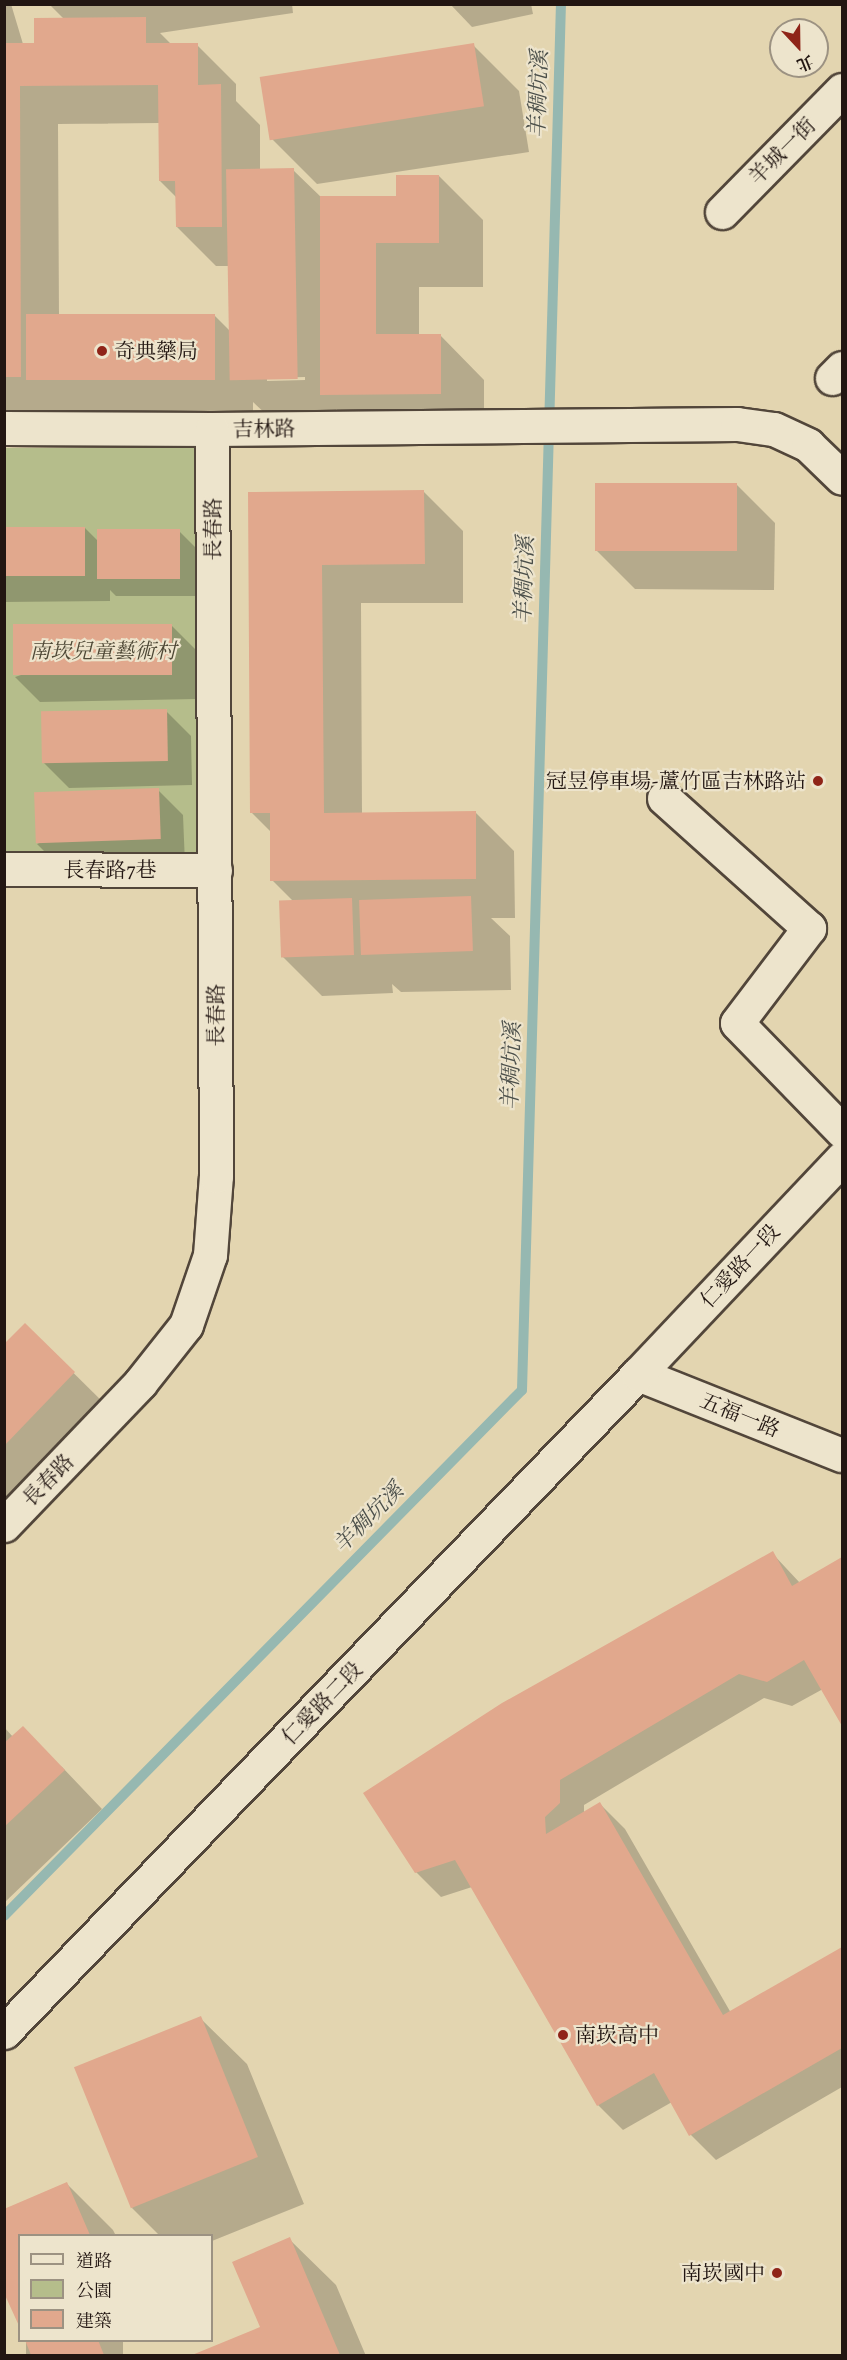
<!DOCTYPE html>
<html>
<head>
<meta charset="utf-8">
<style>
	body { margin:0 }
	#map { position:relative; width:847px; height:2360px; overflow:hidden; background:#e3d5b0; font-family:Alegreya,"Noto Serif TC",serif }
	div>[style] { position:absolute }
	.green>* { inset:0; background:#b5bd8b; transform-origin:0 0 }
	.shadow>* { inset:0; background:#0003; transform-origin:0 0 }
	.stream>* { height:10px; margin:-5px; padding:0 5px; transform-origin:5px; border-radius:5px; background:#96b8b1 }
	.building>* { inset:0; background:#e1a88d; transform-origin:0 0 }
	.roads { filter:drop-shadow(2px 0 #52463a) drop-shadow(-2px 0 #52463a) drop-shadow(0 2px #52463a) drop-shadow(0 -2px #52463a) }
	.minor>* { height:33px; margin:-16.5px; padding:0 16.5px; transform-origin:16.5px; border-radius:16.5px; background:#ede4cc }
	.dots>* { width:16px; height:16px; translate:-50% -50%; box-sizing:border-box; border:3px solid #ede4cc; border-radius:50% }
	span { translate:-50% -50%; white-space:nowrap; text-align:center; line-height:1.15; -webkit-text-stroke:4.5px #ede4cc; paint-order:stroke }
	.street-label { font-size:21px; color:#221612 }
	.poi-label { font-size:21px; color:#221612 }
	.left { translate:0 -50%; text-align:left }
	.right { translate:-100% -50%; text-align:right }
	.park-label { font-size:21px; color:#4e4836; font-style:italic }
	.water-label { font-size:22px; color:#4b4f4a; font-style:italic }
	.frame { position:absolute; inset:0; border:6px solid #221612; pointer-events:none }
	.legend { position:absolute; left:18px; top:2234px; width:195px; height:108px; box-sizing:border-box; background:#ede4cc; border:2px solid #9c9282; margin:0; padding:8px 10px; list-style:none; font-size:18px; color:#221612 }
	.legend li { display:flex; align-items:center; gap:12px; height:30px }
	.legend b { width:30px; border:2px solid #9c9282 }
	.north { position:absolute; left:769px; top:18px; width:60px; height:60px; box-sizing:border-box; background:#ede4cc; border:2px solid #9c9282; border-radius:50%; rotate:158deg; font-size:16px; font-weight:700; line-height:24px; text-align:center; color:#221612 }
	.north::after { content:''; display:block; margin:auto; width:21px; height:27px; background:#8f2418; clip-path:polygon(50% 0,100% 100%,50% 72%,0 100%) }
</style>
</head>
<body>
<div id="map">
	<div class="green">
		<i style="left:201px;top:448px;width:406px;height:197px;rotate:90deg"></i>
	</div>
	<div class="shadow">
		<i style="clip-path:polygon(evenodd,4px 4px,11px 4px,23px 44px,36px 44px,64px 19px,49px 4px,292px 4px,293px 13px,160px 33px,172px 45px,197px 45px,236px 84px,236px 101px,260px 125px,260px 170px,293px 170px,322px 198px,397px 198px,439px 176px,483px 220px,483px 287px,419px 287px,419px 336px,440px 335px,484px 380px,484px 438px,365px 438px,336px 409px,336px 417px,270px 418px,253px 402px,253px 418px,4px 416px,4px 4px,160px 123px,160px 181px,177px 198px,177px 227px,216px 266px,229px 266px,230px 331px,214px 315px,59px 315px,58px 124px,160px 123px,4px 4px,305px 377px,305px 380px,267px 381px,267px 378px,305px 377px)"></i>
		<i style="clip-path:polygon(450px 4px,531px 4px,533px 14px,472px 27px)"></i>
		<i style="clip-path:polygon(473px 45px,519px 91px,529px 152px,317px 184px,271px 138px)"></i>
		<i style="clip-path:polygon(736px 484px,775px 523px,774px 590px,635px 589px,596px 550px)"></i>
		<i style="clip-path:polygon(424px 492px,463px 531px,463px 603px,361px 603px,362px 814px,475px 812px,514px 851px,515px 918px,491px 918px,510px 936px,511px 990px,401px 992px,392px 984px,393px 993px,322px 996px,283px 957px,294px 902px,272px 880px,272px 833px,252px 813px,250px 493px)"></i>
		<i style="clip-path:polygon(85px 528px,99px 542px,179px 531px,196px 548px,196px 596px,116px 596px,110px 590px,110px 601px,4px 602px,4px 529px)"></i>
		<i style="clip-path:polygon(171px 625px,196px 650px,197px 699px,40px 702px,15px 677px)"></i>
		<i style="clip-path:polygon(166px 711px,191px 736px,192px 785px,69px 788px,44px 763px)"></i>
		<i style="clip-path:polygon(158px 790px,183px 815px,185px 864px,62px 869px,37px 844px)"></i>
		<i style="clip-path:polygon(25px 1325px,113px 1412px,4px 1525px,4px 1346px)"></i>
		<i style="clip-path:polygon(772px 1553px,800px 1583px,842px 1559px,842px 1723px,823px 1689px,792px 1706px,764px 1698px,584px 1805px,584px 1813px,600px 1804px,625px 1829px,731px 2013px,842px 1948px,842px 2087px,716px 2160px,691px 2135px,672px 2102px,623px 2130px,598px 2105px,472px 1887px,441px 1897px,416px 1872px)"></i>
		<i style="clip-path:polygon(4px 1727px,13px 1737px,62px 1767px,102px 1809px,4px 1903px)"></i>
		<i style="clip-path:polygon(200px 2018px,247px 2064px,304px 2204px,212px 2241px,212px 2236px,160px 2236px,132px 2208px)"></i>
		<i style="clip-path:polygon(67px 2184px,113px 2230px,116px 2236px,20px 2236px,4px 2210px)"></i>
		<i style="clip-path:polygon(289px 2239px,336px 2285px,366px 2356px,196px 2356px,262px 2328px)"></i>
		<i style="left:26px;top:2340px;width:97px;height:17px"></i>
	</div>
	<div class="stream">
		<i style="left:4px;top:1916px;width:738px;rotate:-45.44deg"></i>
		<i style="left:522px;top:1390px;width:1387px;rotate:-88.39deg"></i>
	</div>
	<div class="building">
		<i style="clip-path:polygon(146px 17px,146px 43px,198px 43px,198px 85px,221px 84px,222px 227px,176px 227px,175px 181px,159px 181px,158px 85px,20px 86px,21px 377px,4px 377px,4px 43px,34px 43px,34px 18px)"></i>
		<i style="left:474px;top:43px;width:64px;height:217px;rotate:81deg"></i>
		<i style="left:294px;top:168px;width:211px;height:68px;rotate:89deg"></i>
		<i style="clip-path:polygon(396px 175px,439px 175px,439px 243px,376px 243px,376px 334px,441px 334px,441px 394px,320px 395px,320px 196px,396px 196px)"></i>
		<i style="left:26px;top:314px;width:189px;height:66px"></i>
		<i style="left:595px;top:483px;width:142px;height:68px"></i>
		<i style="clip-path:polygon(424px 490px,425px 564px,322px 565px,324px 813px,476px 811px,476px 879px,270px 881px,270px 813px,250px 813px,248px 492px)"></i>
		<i style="left:85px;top:527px;width:49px;height:81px;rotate:90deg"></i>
		<i style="left:180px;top:529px;width:50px;height:83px;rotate:90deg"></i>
		<i style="left:172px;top:624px;width:51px;height:159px;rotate:90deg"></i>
		<i style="left:167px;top:709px;width:52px;height:126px;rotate:89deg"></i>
		<i style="left:159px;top:788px;width:51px;height:125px;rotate:88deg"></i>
		<i style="left:471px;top:896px;width:55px;height:112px;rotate:88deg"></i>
		<i style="left:352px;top:898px;width:57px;height:73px;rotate:88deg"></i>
		<i style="clip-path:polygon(25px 1323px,75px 1372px,4px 1446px,4px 1344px)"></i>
		<i style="clip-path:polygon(773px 1551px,792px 1586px,842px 1557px,842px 1726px,804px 1660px,767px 1682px,739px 1674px,560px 1780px,560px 1803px,545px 1817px,546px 1834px,600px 1802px,723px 2015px,842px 1947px,842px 2048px,689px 2136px,654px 2073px,597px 2106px,455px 1860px,415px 1873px,363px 1793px,502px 1703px)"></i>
		<i style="clip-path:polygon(23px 1726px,65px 1770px,4px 1827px,4px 1743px)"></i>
		<i style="left:201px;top:2016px;width:152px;height:137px;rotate:68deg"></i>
		<i style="clip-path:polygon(67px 2182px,90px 2235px,20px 2235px,20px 2328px,4px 2293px,4px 2209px)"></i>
		<i style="clip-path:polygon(290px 2237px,340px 2355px,192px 2355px,260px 2327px,232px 2262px)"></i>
		<i style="clip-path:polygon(25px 2340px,98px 2340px,104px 2355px,31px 2355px)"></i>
	</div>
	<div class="roads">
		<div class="minor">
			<i style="left:722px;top:212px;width:171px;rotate:-45.5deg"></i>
			<i style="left:832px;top:378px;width:14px;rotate:-45deg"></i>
			<i style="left:4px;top:428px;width:208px;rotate:0.3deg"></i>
			<i style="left:212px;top:429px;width:525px;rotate:-0.55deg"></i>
			<i style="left:737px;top:424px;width:37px;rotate:8deg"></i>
			<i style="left:774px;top:429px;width:38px;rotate:25deg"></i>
			<i style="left:808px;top:445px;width:47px;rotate:44.1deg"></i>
			<i style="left:664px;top:798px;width:195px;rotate:41.9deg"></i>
			<i style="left:809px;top:928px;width:119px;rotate:127.2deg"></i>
			<i style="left:737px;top:1023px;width:151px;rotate:45.8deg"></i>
			<i style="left:4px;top:869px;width:211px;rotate:0.3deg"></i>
			<i style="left:638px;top:1374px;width:219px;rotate:21.7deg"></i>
			<i style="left:4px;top:1525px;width:197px;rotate:-46.2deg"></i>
			<i style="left:140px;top:1383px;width:74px;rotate:-51.6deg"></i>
			<i style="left:186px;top:1325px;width:74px;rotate:-71.1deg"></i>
			<i style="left:210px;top:1255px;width:79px;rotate:-85.7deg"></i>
			<i style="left:216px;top:1176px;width:747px;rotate:-90.31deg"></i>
			<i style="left:4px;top:2032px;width:914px;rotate:-46.06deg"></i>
			<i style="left:638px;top:1374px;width:297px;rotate:-46.6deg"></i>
		</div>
	</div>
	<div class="dots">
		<i style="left:102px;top:351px;background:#8f2418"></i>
		<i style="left:818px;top:781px;background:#8f2418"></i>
		<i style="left:563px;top:2035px;background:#8f2418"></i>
		<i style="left:777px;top:2273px;background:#8f2418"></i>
	</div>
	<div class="street-label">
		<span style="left:782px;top:151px;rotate:-45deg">羊城一街</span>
		<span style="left:264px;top:429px;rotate:-1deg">吉林路</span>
		<span style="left:213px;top:529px;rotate:-90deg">長春路</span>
		<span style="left:110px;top:870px">長春路7巷</span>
		<span style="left:216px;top:1015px;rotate:-90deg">長春路</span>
		<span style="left:740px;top:1266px;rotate:-47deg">仁愛路一段</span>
		<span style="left:740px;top:1415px;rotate:22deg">五福一路</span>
		<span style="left:48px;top:1480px;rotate:-46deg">長春路</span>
		<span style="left:322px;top:1703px;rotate:-46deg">仁愛路二段</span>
	</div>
	<div class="poi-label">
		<span class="left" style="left:114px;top:351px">奇典藥局</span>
		<span class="right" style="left:806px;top:781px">冠昱停車場-蘆竹區吉林路站</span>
		<span class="left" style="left:575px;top:2035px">南崁高中</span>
		<span class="right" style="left:765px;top:2273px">南崁國中</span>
	</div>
	<div class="park-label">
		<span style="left:103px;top:651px">南崁兒童藝術村</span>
	</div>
	<div class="water-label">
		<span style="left:539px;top:94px;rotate:-88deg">羊稠坑溪</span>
		<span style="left:525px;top:580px;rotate:-88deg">羊稠坑溪</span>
		<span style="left:512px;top:1066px;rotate:-88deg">羊稠坑溪</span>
		<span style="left:369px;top:1518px;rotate:-45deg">羊稠坑溪</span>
	</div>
	<div class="frame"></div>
	<ul class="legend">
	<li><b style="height:8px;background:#ede4cc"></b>道路</li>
	<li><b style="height:16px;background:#b5bd8b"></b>公園</li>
	<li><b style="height:16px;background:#e1a88d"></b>建築</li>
	</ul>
	<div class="north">北</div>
</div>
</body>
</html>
